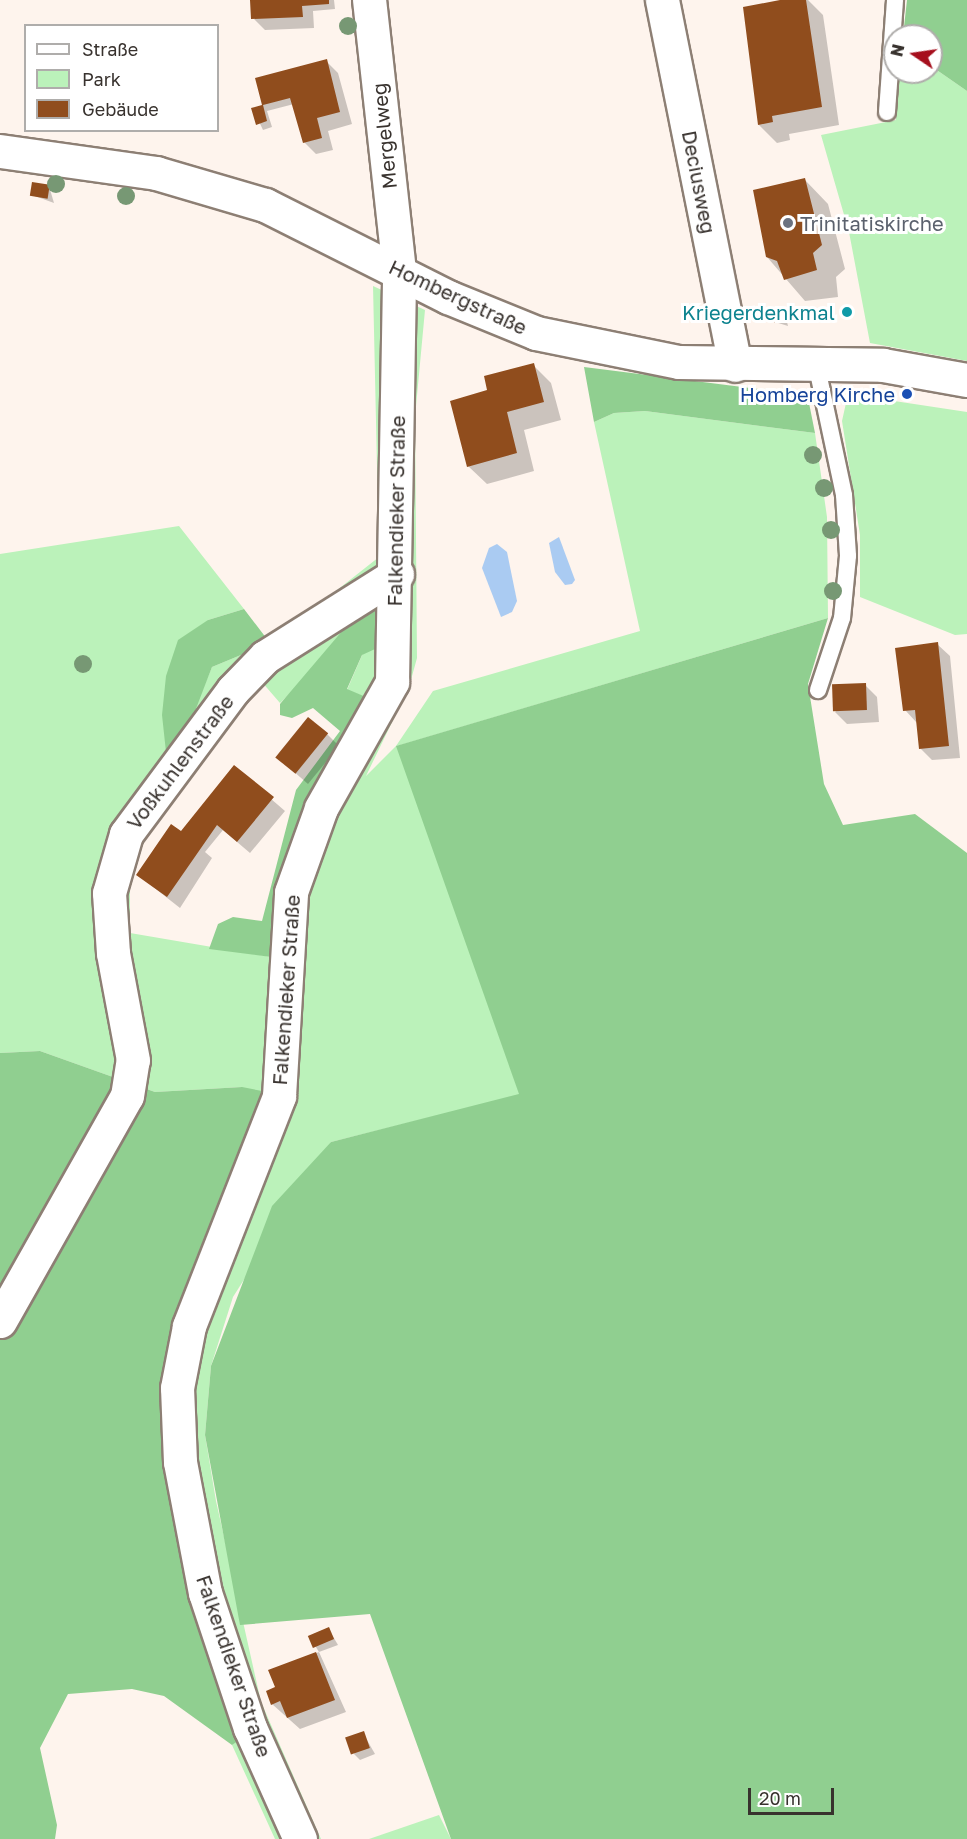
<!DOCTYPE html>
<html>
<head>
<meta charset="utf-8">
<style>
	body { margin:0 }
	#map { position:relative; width:967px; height:1839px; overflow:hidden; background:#fef4ed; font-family:"Golos Text",sans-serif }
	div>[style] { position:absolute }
	.green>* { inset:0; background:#bbf2ba }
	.forest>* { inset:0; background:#90cf90 }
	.water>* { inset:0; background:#aacbf2 }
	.shadow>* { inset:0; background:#0003 }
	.building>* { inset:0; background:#904d1d; transform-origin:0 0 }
	.roads { filter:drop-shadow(2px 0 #8d7f74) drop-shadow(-2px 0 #8d7f74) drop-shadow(0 2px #8d7f74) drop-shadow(0 -2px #8d7f74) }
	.service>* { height:16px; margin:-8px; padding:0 8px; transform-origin:8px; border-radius:8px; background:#fff }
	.minor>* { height:33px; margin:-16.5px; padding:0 16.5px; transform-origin:16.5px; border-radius:16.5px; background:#fff }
	.trees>* { width:18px; height:18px; margin:-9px; border-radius:50%; background:#779874 }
	.dots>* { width:16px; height:16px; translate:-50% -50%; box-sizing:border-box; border:3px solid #fff; border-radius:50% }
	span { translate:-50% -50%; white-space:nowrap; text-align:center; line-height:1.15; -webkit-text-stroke:6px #fff; paint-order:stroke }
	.street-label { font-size:20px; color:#38322e }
	.worship-label { font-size:20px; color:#5b616d }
	.left { translate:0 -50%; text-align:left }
	.culture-label { font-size:20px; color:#0d838f }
	.right { translate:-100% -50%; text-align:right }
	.transit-label { font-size:20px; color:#164399 }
	.legend { position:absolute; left:24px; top:24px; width:195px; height:108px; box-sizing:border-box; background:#fff; border:2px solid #afadab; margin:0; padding:8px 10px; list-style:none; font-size:18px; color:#38322e }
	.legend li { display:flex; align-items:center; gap:12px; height:30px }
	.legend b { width:30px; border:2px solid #afadab }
	.north { position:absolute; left:883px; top:24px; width:60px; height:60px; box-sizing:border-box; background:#fff; border:2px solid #afadab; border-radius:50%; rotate:283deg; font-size:16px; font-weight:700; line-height:24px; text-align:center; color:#38322e }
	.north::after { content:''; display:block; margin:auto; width:21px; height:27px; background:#a60f1d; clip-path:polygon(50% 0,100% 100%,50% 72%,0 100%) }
	.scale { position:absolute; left:748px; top:1788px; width:86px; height:27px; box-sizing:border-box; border:3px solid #38322e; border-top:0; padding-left:8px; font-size:18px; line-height:21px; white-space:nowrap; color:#38322e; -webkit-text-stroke:4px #fff; paint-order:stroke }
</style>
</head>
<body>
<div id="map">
	<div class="green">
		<i style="clip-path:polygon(931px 66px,967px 91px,967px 361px,870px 343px,849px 232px,821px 135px,896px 120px,896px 72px,931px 72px)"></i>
		<i style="clip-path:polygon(evenodd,373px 286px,425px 310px,415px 417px,417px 658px,409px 687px,366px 776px,396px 746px,433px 691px,640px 631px,594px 422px,614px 413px,645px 411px,815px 433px,827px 517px,828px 618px,397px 746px,520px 1095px,331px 1142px,233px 1297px,211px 1366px,205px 1435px,216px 1501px,261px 1702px,321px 1839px,275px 1839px,232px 1745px,240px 1739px,210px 1658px,175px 1320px,242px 1087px,155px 1092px,40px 1051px,0 1053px,0 554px,179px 526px,244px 609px,208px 620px,190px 720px,212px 667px,270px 643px,379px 557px,373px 286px,385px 602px,347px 690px,373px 700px,271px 957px,130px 933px,130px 871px,139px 841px,261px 681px,280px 703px,385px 602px)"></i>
		<i style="clip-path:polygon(848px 394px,967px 412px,967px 634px,955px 635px,860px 597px,860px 535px,842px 421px)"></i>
		<i style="clip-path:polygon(439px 1815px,451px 1839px,369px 1839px)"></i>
	</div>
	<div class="forest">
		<i style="clip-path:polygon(907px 0,967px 0,967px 91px,931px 66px,931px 36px,903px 36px)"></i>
		<i style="clip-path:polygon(584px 367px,798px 394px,809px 403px,815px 433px,645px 411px,614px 413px,594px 422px)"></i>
		<i style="clip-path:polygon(385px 602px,386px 644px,362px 655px,347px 689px,373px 700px,271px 957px,209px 949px,218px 924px,233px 917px,262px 921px,296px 790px,340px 731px,313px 708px,292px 718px,280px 715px,280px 704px,343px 630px)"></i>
		<i style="clip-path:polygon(244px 609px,270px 643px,212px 667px,177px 758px,166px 752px,162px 715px,166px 676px,178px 640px,208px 620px)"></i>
		<i style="clip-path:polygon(828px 618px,808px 684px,824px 784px,843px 825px,915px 814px,967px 853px,967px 1839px,451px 1839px,370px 1614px,240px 1625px,205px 1435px,211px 1366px,272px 1206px,331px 1142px,519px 1094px,396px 746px)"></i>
		<i style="clip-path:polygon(40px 1051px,155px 1092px,242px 1087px,262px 1091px,175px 1320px,162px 1389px,241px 1739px,232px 1745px,164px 1696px,132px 1689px,68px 1694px,40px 1748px,57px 1825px,55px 1839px,0 1839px,0 1053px)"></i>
	</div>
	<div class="water">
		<i style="clip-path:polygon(559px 537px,575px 580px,572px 584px,565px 585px,555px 572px,549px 543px)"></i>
		<i style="clip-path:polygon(497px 544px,507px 552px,517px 601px,512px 612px,501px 617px,482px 568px,489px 548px)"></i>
	</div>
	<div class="shadow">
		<i style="clip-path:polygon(251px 0,334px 0,335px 9px,313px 11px,314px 28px,265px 30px,253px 18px)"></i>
		<i style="clip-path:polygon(788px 0,808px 0,823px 15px,839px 125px,789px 134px,790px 140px,777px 143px,759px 125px,745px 8px)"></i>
		<i style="clip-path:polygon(326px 61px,338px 73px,352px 124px,328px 131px,333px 150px,316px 154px,304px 142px,294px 104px,267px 111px,272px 127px,263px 130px,253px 109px,263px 106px,256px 79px)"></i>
		<i style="clip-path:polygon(805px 180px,828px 204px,845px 269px,836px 277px,838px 297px,805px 301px,767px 257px)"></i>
		<i style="clip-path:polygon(49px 186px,54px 203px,32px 195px)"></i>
		<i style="clip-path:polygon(780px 312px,786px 318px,788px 326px,775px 322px)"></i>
		<i style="clip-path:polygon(533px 365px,551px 383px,561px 420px,524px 430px,534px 471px,487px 484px,468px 466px)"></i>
		<i style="clip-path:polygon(937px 644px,950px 656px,960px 758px,932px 760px,920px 748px,917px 723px,905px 710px)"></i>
		<i style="clip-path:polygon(865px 685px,877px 697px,879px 722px,847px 724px,835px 712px)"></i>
		<i style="clip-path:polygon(327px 734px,339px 746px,308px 784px,277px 757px)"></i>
		<i style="clip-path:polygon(234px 767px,285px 811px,250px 853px,223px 830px,205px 852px,212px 858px,180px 908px,138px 875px,181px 833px)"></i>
		<i style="clip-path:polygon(328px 1628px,338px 1645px,319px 1652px,309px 1636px)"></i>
		<i style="clip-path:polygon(319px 1652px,346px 1712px,300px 1729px,272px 1704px,277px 1688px,270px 1670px)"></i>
		<i style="clip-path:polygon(363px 1733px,375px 1754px,360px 1760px,354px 1754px)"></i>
	</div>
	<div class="building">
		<i style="clip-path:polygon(250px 0,329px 0,329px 4px,302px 6px,303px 17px,251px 19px)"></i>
		<i style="clip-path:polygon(780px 0,806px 0,822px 107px,772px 116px,773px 122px,758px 125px,743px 7px)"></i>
		<i style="clip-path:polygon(327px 59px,340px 112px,317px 118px,322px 138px,303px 143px,290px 98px,263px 105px,267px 121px,256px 125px,251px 108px,262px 105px,255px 78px)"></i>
		<i style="clip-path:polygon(805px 178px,822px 245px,813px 253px,817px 270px,784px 280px,777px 261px,766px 257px,753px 190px)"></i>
		<i style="left:32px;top:182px;width:18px;height:14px;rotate:9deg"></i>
		<i style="left:781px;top:311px;width:10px;height:9px;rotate:79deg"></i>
		<i style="clip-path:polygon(534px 363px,544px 402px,507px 412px,517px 453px,467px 467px,450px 401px,487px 390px,484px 376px)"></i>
		<i style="clip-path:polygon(938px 642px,949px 746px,919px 749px,915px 710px,903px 711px,895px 648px)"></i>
		<i style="left:866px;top:683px;width:27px;height:34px;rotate:88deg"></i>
		<i style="left:308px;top:717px;width:26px;height:52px;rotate:39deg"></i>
		<i style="clip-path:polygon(234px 765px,274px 797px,237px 842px,217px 825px,167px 897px,136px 875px,171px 824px,181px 831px)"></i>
		<i style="left:329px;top:1627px;width:13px;height:23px;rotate:67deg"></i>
		<i style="clip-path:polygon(316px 1652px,335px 1700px,287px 1718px,280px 1701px,271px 1705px,266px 1691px,275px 1687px,268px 1670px)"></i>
		<i style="left:364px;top:1731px;width:18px;height:20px;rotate:71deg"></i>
	</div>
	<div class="roads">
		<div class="service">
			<i style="left:887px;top:112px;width:112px;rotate:-85.9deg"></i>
			<i style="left:816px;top:363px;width:135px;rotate:78deg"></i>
			<i style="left:844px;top:495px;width:61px;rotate:86.2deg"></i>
			<i style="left:848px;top:556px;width:62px;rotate:95.5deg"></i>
			<i style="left:842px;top:618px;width:76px;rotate:108.4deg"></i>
		</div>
		<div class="minor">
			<i style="left:662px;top:0;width:372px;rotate:78.7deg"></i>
			<i style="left:0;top:151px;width:158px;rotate:8deg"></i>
			<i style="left:156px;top:173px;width:114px;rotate:16.4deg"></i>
			<i style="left:265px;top:205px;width:205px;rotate:26.7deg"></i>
			<i style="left:448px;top:297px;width:95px;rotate:22.2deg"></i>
			<i style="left:536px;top:333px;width:146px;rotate:11.5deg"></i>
			<i style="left:679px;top:362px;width:204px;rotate:0.8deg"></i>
			<i style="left:883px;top:365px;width:85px;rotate:10.1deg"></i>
			<i style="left:0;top:1321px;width:258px;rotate:-60.6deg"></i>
			<i style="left:127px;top:1096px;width:36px;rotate:-81deg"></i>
			<i style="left:133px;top:1060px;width:109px;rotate:-100.6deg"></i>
			<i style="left:113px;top:953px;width:60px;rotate:-93.8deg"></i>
			<i style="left:109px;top:893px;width:61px;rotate:-73.9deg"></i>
			<i style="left:126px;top:834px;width:179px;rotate:-53.4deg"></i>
			<i style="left:233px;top:690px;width:46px;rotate:-45.9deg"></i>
			<i style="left:265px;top:657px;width:156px;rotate:-32.2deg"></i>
			<i style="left:300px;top:1839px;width:122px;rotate:-114.2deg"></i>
			<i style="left:250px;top:1728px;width:142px;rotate:-108.4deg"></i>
			<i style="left:205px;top:1593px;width:133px;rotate:-100.8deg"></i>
			<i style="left:180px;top:1462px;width:74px;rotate:-92.3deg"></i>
			<i style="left:177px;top:1388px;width:63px;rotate:-79deg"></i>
			<i style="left:189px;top:1326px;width:247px;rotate:-68.6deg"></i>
			<i style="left:279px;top:1096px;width:204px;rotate:-86.6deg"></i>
			<i style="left:291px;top:892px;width:89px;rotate:-70.3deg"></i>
			<i style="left:321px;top:808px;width:145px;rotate:-60.6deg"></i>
			<i style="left:392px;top:682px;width:411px;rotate:-89deg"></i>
			<i style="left:399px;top:271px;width:273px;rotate:-96.3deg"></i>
		</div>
	</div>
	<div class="trees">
		<i style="left:348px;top:26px"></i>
		<i style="left:56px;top:184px"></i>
		<i style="left:126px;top:196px"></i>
		<i style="left:813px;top:455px"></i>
		<i style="left:824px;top:488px"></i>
		<i style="left:831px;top:530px"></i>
		<i style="left:833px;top:591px"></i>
		<i style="left:83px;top:664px"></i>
	</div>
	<div class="dots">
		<i style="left:788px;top:223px;background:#6b7280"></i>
		<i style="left:847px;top:312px;background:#0f9aa8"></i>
		<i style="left:907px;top:394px;background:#1a4fb4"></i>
	</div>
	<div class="street-label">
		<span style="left:384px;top:136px;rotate:-96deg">Mergelweg</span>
		<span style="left:699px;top:182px;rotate:79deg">Deciusweg</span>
		<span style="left:458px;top:297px;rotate:25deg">Hombergstraße</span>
		<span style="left:396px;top:511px;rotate:-89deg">Falkendieker Straße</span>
		<span style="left:180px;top:762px;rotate:-53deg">Voßkuhlenstraße</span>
		<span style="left:286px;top:990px;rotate:-86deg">Falkendieker Straße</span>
		<span style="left:234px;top:1666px;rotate:71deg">Falkendieker Straße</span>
	</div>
	<div class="worship-label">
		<span class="left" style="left:800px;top:223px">Trinitatiskirche</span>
	</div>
	<div class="culture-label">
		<span class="right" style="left:835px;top:312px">Kriegerdenkmal</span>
	</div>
	<div class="transit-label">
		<span class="right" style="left:895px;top:394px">Homberg Kirche</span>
	</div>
	<ul class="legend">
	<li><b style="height:8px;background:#fff"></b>Straße</li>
	<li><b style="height:16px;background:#bbf2ba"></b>Park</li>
	<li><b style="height:16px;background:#904d1d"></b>Gebäude</li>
	</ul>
	<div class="north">N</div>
	<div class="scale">20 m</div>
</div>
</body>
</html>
